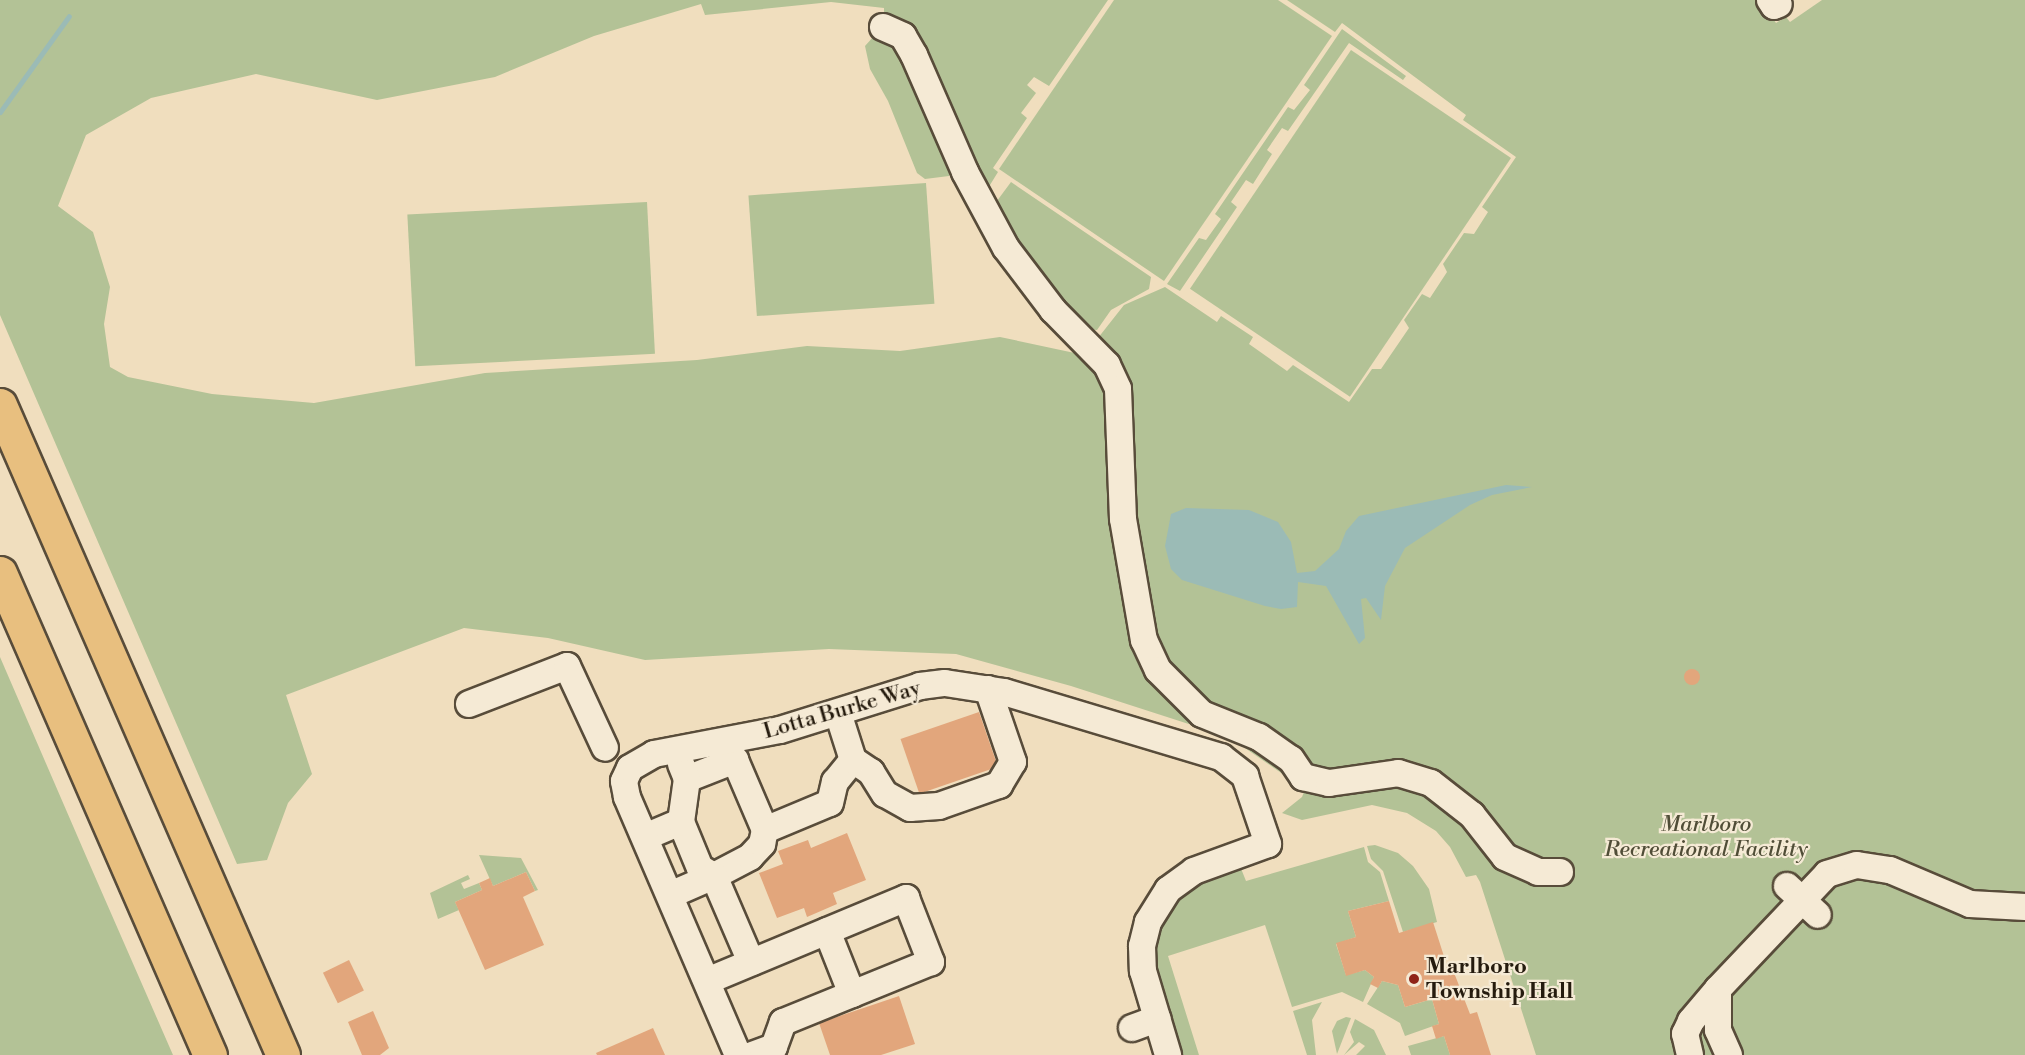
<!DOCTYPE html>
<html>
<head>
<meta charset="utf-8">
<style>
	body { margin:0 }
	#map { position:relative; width:2025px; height:1055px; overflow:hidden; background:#f0debe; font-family:"Libre Bodoni",serif }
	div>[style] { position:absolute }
	.green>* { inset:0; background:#b3c296; transform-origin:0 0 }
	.water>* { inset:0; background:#9bbbb6 }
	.stream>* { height:5px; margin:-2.5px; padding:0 2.5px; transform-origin:2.5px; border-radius:2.5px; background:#9bbbb6 }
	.building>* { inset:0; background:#e2a67c; transform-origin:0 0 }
	.round { border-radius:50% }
	.roads { filter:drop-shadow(2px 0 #584c3a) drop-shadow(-2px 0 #584c3a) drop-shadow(0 2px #584c3a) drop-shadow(0 -2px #584c3a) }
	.minor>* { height:26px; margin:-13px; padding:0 13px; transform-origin:13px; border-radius:13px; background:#f5ead5 }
	.highway>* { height:33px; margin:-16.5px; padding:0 16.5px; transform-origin:16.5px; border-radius:16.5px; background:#e8bf7f }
	.dots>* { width:16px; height:16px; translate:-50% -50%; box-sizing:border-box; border:3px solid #f5ead5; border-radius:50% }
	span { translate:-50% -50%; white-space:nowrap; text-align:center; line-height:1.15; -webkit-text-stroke:4.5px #f5ead5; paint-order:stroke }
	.street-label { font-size:22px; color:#251b0e }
	.park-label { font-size:22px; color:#504d37; font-style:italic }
	.poi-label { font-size:22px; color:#251b0e; font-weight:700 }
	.left { translate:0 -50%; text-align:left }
</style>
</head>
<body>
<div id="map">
	<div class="green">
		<i style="clip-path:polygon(0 0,1108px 0,1049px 86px,1034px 77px,1027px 85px,1036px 93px,1021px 113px,1027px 118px,993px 168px,998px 172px,985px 193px,884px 18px,884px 8px,831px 2px,705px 15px,701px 4px,594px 36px,495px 77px,377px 100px,256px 74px,151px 98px,86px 135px,58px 206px,93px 232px,110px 287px,104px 324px,110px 367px,128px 377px,212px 394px,314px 403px,485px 373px,697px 360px,807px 346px,900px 351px,1000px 337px,1084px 355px,1130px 395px,1123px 368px,1098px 338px,1124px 305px,1165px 287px,1217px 322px,1221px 316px,1253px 337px,1249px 344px,1287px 371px,1293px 365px,1349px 402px,1372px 369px,1381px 369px,1409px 328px,1404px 320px,1422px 294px,1430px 298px,1447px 272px,1443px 264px,1464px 233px,1474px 234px,1488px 212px,1482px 207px,1516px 157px,1463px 120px,1466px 115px,1342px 23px,1335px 32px,1287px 0,1760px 0,1776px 23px,1786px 17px,1790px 22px,1822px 0,2025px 0,2025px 1055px,1536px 1055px,1480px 882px,1476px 875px,1466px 877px,1450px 847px,1436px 831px,1407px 813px,1372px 805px,1302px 820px,1282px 813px,1302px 797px,1306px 787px,1364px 783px,1414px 786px,1471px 825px,1459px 788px,1425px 772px,1290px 779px,1229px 737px,1071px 686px,956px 654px,829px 649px,645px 660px,548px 638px,464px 628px,286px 695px,312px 774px,288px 803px,267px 860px,237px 864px,0 315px)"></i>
		<i style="clip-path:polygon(1114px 0,1278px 0,1332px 36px,1164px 281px,999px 169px)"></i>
		<i style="clip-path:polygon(1342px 29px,1406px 76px,1403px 80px,1349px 43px,1288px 131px,1282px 128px,1267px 150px,1272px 154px,1253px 184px,1246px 180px,1231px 202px,1237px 207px,1180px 291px,1167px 284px,1199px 238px,1206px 240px,1221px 219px,1215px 214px,1288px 107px,1294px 110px,1310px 90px,1304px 85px)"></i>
		<i style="clip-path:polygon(874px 36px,900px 46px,954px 162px,949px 176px,925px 179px,917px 173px,888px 101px,870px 69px,865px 46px)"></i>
		<i style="left:1351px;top:50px;width:193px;height:288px;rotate:34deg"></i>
		<i style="clip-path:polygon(1011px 182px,1151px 277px,1149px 289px,1111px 310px,1097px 330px,1087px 329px,1071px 314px,991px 209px)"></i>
		<i style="left:926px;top:183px;width:121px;height:178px;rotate:86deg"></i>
		<i style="left:647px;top:202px;width:152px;height:240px;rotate:87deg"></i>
		<i style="clip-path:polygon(0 657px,86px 856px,173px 1055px,0 1055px)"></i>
		<i style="clip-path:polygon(1375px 845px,1398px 853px,1413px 866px,1429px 889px,1437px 922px,1403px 932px,1383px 871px,1371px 859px,1367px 846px)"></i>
		<i style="clip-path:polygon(1364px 847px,1368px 862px,1380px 872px,1389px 901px,1348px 911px,1356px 937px,1336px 944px,1346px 975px,1365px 970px,1374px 977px,1363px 1002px,1342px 992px,1292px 1007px,1265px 925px,1168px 956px,1199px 1055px,1182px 1055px,1156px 975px,1154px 945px,1168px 908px,1190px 886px,1240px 866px,1246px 881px)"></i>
		<i style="clip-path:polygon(479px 855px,521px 858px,538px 890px,535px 891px,526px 872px,493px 886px)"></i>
		<i style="clip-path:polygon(468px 875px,470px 879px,461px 883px,464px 889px,479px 883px,482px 890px,455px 902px,459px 910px,438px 919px,430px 893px)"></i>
		<i style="clip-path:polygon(1382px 981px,1398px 985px,1405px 1007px,1432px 999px,1439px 1024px,1405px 1036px,1400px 1023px,1367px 1004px)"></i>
		<i style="clip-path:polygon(1322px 1002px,1312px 1020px,1316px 1055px,1307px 1055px,1293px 1011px)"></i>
		<i style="clip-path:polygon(1346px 1017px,1351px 1018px,1337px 1054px,1332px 1031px,1337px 1021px)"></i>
		<i style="clip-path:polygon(1355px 1019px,1374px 1030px,1386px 1055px,1356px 1055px,1365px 1046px,1359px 1042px,1344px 1055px,1354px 1042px,1350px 1032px)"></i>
		<i style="clip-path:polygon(1444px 1036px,1450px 1055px,1411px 1055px,1408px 1046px)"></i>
	</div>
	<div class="water">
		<i style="clip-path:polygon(1506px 485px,1532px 487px,1492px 495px,1470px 505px,1405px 548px,1385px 586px,1381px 620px,1366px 598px,1361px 599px,1365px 638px,1359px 644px,1326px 586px,1298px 582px,1297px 607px,1281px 609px,1265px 606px,1182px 580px,1171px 569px,1165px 546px,1171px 514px,1186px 508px,1249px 510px,1278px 522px,1291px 542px,1297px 573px,1315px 571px,1339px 549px,1346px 531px,1359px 516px)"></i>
	</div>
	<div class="stream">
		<i style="left:0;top:112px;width:118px;rotate:-54.3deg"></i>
	</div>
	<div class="building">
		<i class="round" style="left:1684px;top:669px;width:16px;height:16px"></i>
		<i style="left:979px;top:712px;width:58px;height:83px;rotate:71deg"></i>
		<i style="clip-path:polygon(847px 833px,866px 880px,833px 893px,837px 904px,807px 917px,804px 908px,777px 918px,759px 873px,783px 864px,778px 851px,808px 840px,811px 848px)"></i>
		<i style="clip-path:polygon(526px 872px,535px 891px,523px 897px,544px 945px,485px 970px,455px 902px,482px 890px,479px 883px,490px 878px,493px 886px)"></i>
		<i style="clip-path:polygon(1389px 901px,1399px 933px,1433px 922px,1449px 972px,1453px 970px,1470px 1014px,1477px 1012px,1491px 1055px,1450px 1055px,1444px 1036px,1436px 1039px,1432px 1026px,1439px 1024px,1432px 999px,1405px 1007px,1398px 985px,1382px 981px,1378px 988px,1370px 984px,1374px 977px,1365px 970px,1346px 976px,1336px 943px,1356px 937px,1348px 911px)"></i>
		<i style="left:349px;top:960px;width:34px;height:29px;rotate:64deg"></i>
		<i style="clip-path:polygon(899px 996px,915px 1044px,881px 1055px,830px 1055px,819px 1023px)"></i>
		<i style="clip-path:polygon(373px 1011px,389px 1048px,380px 1055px,362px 1055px,348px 1022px)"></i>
		<i style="clip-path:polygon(653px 1028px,665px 1055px,597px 1055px,596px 1053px)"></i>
	</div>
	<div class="roads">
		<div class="minor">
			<i style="left:1770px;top:0;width:7px;rotate:56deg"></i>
			<i style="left:1774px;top:6px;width:5px;rotate:-22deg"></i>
			<i style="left:883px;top:27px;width:22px;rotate:24deg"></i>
			<i style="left:903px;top:36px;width:22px;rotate:60deg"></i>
			<i style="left:914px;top:55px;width:128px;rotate:66.4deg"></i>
			<i style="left:965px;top:172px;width:86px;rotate:61.7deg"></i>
			<i style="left:1006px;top:248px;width:78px;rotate:52.8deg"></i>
			<i style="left:1053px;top:310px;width:77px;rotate:45.5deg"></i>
			<i style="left:1107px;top:365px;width:26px;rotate:65deg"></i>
			<i style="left:1118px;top:389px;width:130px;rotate:87.8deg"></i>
			<i style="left:1123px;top:519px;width:123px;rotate:80.2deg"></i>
			<i style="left:1144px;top:640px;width:33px;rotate:65deg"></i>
			<i style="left:1158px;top:670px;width:62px;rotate:45deg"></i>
			<i style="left:1202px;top:714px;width:61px;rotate:22deg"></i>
			<i style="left:1259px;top:737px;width:39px;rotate:35deg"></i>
			<i style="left:1291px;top:759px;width:22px;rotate:56deg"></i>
			<i style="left:1303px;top:777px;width:27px;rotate:13deg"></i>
			<i style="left:1329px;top:783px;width:70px;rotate:-8.2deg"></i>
			<i style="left:1398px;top:773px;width:34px;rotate:17deg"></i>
			<i style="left:1431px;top:783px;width:52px;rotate:38deg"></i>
			<i style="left:1472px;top:815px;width:53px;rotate:51.8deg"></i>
			<i style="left:1505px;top:857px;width:36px;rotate:24deg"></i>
			<i style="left:1538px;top:872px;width:22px"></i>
			<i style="left:469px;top:704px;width:105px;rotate:-21.2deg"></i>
			<i style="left:567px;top:666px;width:90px;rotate:65.1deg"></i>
			<i style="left:853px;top:760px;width:22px;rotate:34deg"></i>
			<i style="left:871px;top:772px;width:26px;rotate:58deg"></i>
			<i style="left:885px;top:794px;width:29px;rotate:29deg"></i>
			<i style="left:910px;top:808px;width:29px;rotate:-4deg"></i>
			<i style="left:939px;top:806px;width:64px;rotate:-19.3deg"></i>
			<i style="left:999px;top:785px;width:27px;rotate:-59deg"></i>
			<i style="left:1013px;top:762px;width:77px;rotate:-108.9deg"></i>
			<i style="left:687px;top:779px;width:52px;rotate:-21.6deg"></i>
			<i style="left:735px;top:760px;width:76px;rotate:66.8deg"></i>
			<i style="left:765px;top:830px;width:70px;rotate:-22.6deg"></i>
			<i style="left:830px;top:803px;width:22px;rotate:-77deg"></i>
			<i style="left:835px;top:782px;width:28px;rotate:-51deg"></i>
			<i style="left:853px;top:760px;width:49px;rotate:-107.7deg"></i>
			<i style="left:681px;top:822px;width:50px;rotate:67.6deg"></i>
			<i style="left:700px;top:868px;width:16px;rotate:30deg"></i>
			<i style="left:714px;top:876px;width:41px;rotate:-27.8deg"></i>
			<i style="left:750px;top:857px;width:18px;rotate:-47deg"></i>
			<i style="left:762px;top:844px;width:14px;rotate:-78deg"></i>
			<i style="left:645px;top:837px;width:39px;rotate:-23deg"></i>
			<i style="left:681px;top:822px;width:43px;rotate:-82.1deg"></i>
			<i style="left:687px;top:779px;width:16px;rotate:-112deg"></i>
			<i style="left:1787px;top:886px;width:42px;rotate:43.1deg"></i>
			<i style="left:670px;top:895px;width:48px;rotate:-23.4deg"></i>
			<i style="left:714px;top:876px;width:94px;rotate:66.7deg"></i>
			<i style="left:827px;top:931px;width:68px;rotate:68.4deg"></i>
			<i style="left:707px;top:981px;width:216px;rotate:-22.6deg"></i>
			<i style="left:906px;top:898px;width:69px;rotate:68.7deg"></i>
			<i style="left:931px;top:962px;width:160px;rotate:157.9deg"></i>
			<i style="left:783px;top:1022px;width:27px;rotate:110deg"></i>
			<i style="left:774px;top:1047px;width:23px;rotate:160deg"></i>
			<i style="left:1132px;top:1028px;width:27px;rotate:-20deg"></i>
			<i style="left:738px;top:1055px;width:281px;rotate:-113.3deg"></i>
			<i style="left:627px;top:797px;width:16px;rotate:-101deg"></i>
			<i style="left:624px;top:781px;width:14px;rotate:-65deg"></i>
			<i style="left:630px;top:768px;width:28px;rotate:-30deg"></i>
			<i style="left:654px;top:754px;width:128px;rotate:-10.8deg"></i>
			<i style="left:780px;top:730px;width:147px;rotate:-17.4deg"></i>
			<i style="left:920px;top:686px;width:25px;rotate:-7deg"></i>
			<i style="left:945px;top:683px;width:60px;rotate:8.7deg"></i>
			<i style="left:1004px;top:692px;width:227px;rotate:16.7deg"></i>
			<i style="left:1221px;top:757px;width:31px;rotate:38deg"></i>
			<i style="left:1245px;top:776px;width:72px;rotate:71.3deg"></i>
			<i style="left:1268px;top:844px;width:79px;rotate:160deg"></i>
			<i style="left:1194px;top:871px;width:32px;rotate:144deg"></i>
			<i style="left:1168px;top:890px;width:38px;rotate:122deg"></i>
			<i style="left:1148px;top:922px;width:25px;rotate:104deg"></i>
			<i style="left:1142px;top:946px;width:25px;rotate:88deg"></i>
			<i style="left:1143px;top:971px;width:88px;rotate:73.4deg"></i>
			<i style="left:1690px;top:1055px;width:22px;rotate:-103deg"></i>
			<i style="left:1685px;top:1034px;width:14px;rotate:-65deg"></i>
			<i style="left:1691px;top:1021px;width:42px;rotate:-49.8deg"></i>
			<i style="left:1729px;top:1055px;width:27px;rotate:-114deg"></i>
			<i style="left:1718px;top:1030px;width:41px;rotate:-90deg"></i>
			<i style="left:1718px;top:989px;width:158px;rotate:-46.5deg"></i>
			<i style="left:1827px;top:874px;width:31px;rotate:-17deg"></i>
			<i style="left:1857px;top:865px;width:33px;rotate:9deg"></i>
			<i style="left:1890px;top:870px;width:87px;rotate:23deg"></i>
			<i style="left:1970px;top:904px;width:55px;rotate:3.1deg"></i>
		</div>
		<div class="highway">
			<i style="left:0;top:405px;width:709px;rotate:66.47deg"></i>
			<i style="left:0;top:573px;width:526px;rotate:66.46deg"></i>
		</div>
	</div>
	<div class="dots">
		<i style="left:1414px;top:979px;background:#8f2418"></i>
	</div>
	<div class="street-label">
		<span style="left:842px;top:710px;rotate:-16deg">Lotta Burke Way</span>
	</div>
	<div class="park-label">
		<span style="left:1706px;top:837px">Marlboro<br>Recreational Facility</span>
	</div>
	<div class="poi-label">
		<span class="left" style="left:1426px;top:979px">Marlboro<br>Township Hall</span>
	</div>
</div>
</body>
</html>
